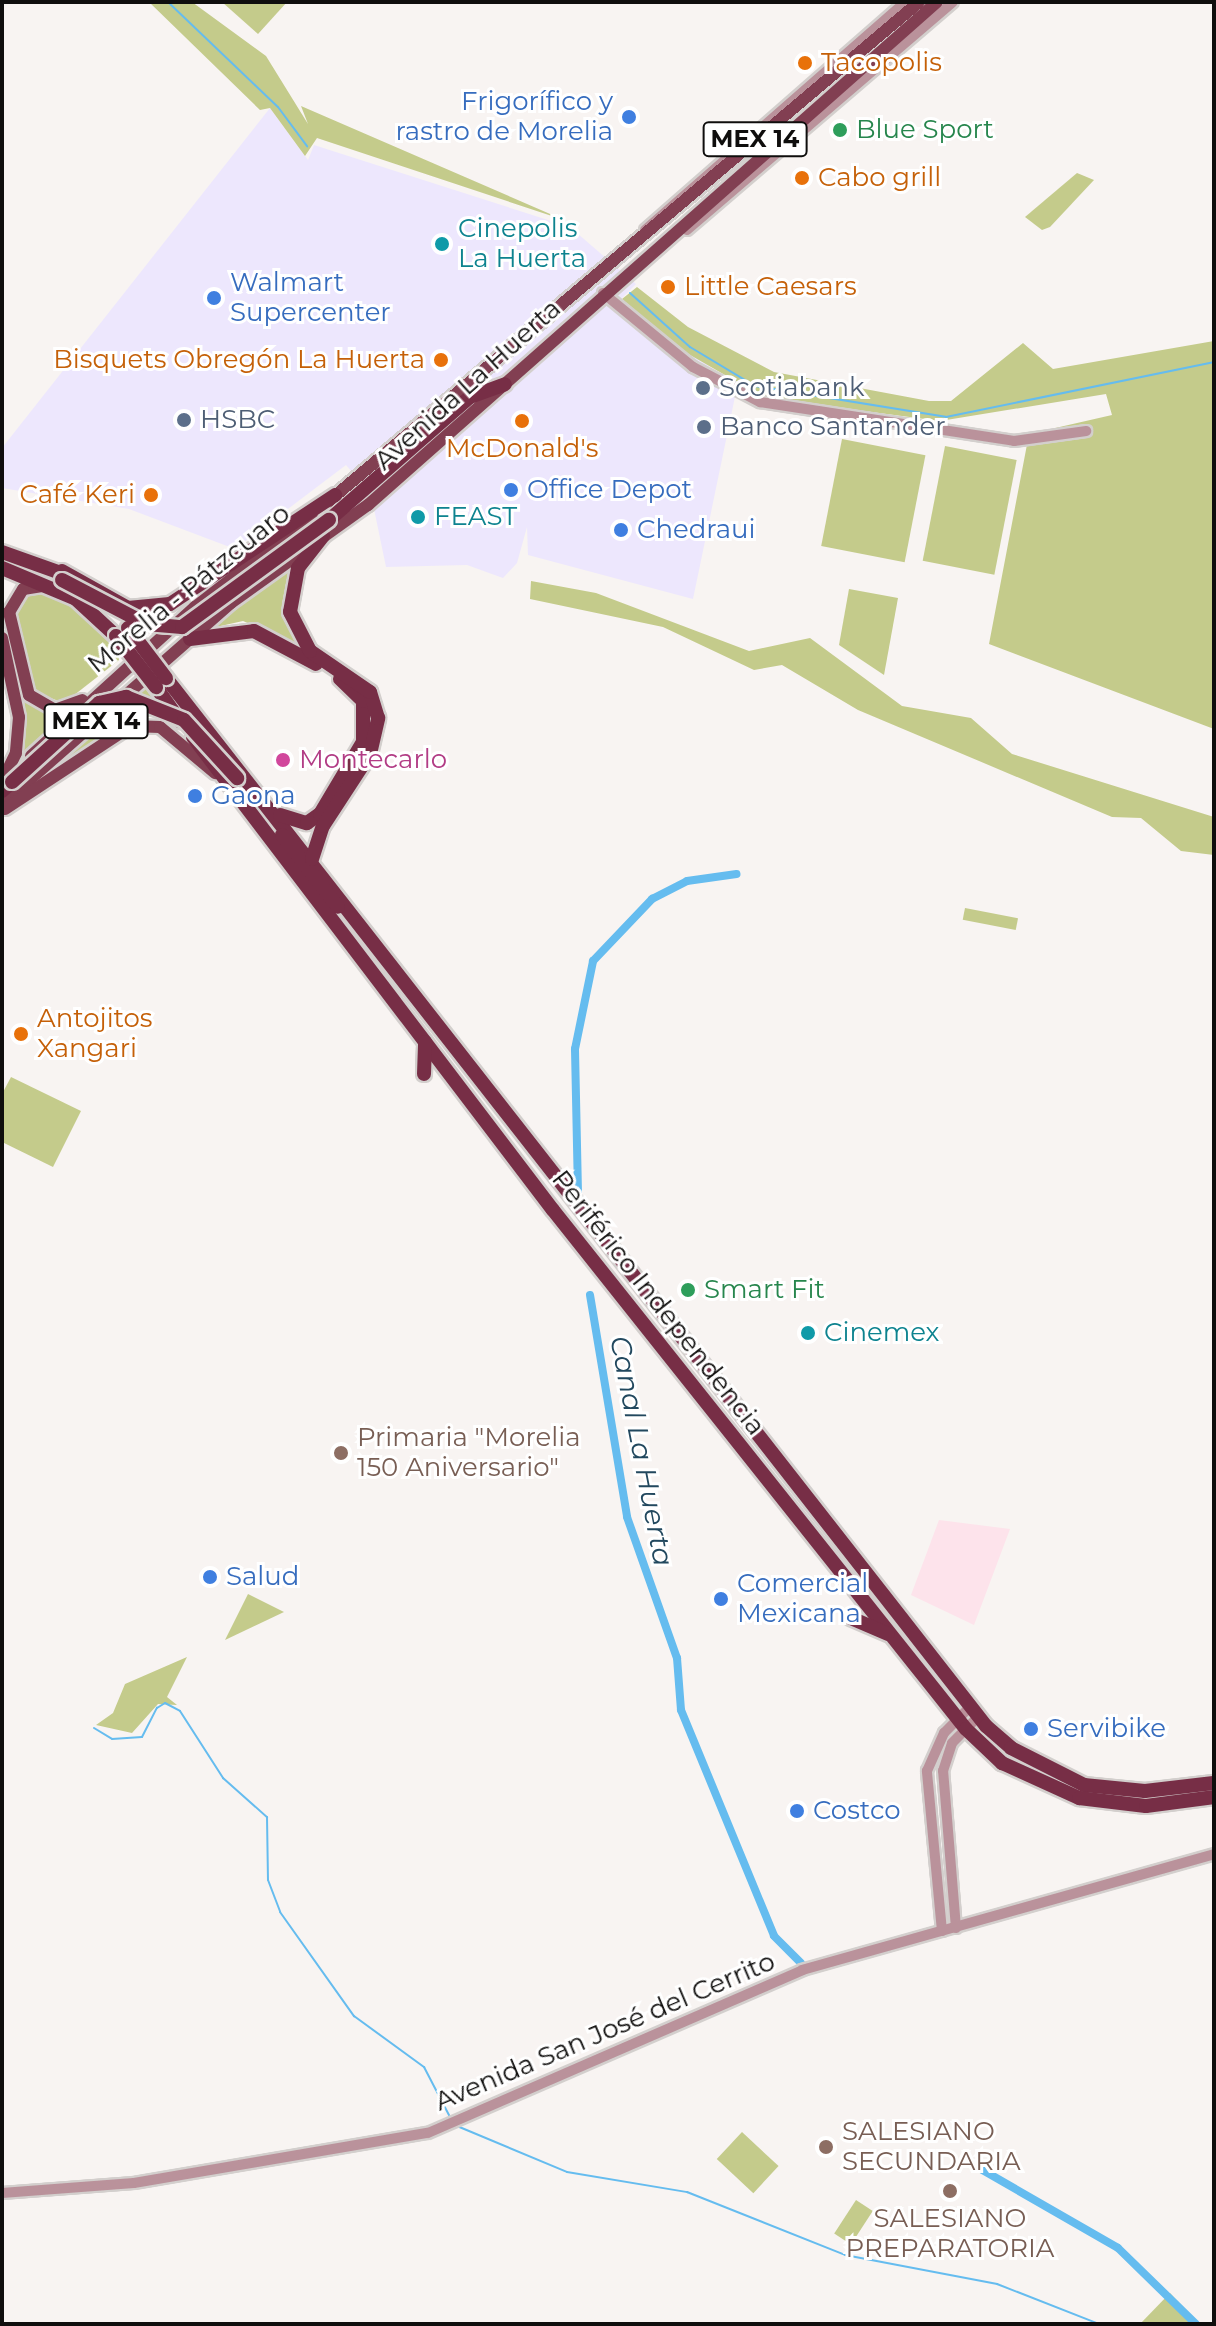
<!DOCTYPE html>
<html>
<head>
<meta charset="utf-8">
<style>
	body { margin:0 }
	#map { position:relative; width:1216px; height:2326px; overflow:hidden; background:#f8f4f2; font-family:Montserrat,sans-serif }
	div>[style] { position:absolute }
	.commercial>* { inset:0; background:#ede7fd }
	.industrial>* { inset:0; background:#fde3eb }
	.green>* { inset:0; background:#c4cb8b; transform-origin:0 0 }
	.stream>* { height:2px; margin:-1px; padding:0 1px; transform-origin:1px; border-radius:1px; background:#65bcef }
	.canal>* { height:8px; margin:-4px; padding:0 4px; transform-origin:4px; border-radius:4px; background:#65bcef }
	.roads { filter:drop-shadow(2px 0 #d3cfcd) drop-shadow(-2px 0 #d3cfcd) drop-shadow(0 2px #d3cfcd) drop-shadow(0 -2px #d3cfcd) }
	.tertiary>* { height:10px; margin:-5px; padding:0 5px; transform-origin:5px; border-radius:5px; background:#ba929b }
	.primary>* { height:12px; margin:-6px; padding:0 6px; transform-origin:6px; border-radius:6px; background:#823f52 }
	.trunk>* { height:14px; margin:-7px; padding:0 7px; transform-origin:7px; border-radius:7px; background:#772e46 }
	.bridges { filter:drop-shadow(2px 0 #d3cfcd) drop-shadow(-2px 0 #d3cfcd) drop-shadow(0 2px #d3cfcd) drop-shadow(0 -2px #d3cfcd) }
	.trunk-bridge>* { height:14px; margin:-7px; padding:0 7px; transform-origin:7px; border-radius:7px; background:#772e46 }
	.dots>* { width:22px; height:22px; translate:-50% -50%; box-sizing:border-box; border:4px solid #fff; border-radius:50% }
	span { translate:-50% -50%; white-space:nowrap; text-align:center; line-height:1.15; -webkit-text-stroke:6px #fff; paint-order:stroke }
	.shield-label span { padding:2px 6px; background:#fff; border:2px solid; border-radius:6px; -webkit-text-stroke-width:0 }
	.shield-label { font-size:24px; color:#0f0e0d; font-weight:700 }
	.food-label { font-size:26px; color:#c56008 }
	.left { translate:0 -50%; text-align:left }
	.right { translate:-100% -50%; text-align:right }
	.shop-label { font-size:26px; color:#366cbe }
	.leisure-label { font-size:26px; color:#27864d }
	.culture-label { font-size:26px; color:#0d838f }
	.street-label { font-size:26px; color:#0f0e0d }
	.service-label { font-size:26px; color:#4e5e75 }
	.hotel-label { font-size:26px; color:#b23c85 }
	.education-label { font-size:26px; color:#785e54 }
	.water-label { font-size:28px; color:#22485e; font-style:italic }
	.frame { position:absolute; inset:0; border:4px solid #0f0e0d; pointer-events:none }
</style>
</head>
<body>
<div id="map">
	<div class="commercial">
		<i style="clip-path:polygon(270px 108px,308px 160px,314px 145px,570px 227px,636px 284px,620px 300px,737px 387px,693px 599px,528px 555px,527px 527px,517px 563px,503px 578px,467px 565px,386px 567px,374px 509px,379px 504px,346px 465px,235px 549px,129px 509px,2px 488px,2px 448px)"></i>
	</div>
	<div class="industrial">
		<i style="clip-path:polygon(939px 1520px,1010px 1529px,974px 1625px,911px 1595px)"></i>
	</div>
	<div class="green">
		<i style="clip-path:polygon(149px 2px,192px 2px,266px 56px,308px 124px,301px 106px,564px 220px,317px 138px,305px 156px,270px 108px,260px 110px)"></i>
		<i style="clip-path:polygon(222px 2px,287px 2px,258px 34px)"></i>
		<i style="clip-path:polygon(1077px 173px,1094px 180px,1050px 227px,1042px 230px,1025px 217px)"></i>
		<i style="clip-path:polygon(637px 287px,688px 327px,774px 372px,929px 401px,951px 401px,1023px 343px,1053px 369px,1214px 341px,1214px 729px,989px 644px,1029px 434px,1112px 415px,1106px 394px,940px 421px,765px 398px,671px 344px,622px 299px)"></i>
		<i style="left:842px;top:439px;width:85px;height:109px;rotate:11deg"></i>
		<i style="left:945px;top:446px;width:73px;height:117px;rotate:11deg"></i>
		<i style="clip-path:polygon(289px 568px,282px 604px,297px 644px,243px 621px,207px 629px)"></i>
		<i style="clip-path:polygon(531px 581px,596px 593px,749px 651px,810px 638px,902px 706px,971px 718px,1012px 754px,1214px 817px,1214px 855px,1181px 851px,1141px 818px,1112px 817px,858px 710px,782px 665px,754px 670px,663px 627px,530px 599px)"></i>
		<i style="clip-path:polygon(849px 589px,898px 598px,884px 675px,839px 645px)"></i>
		<i style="clip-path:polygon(24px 592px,45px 592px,70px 605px,118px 651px,119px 660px,64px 703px,34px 692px,14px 624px)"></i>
		<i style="clip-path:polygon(146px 685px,161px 704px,154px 715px,114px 727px,21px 791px)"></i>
		<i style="clip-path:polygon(24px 700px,61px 718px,21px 756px,26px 727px)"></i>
		<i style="left:965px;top:908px;width:54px;height:12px;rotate:11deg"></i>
		<i style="clip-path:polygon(11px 1077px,81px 1111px,53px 1167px,2px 1142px,2px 1094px)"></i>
		<i style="clip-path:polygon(248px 1594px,284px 1612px,225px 1640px)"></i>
		<i style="clip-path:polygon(187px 1657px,167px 1697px,177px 1705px,158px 1704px,132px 1733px,96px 1725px,113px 1713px,125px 1684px)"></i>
		<i style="left:742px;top:2132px;width:50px;height:37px;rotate:43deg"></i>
		<i style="left:856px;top:2200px;width:20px;height:40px;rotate:33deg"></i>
		<i style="clip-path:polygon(1170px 2293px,1199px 2324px,1140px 2324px)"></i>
	</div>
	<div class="stream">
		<i style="left:168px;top:2px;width:152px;rotate:43.7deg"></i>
		<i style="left:278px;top:107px;width:49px;rotate:53.4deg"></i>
		<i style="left:630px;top:293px;width:81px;rotate:42deg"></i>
		<i style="left:690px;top:347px;width:76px;rotate:31deg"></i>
		<i style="left:755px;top:386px;width:193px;rotate:9.2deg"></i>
		<i style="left:946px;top:417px;width:274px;rotate:-11.6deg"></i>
		<i style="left:94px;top:1728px;width:21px;rotate:31deg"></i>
		<i style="left:112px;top:1739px;width:30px;rotate:-4deg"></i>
		<i style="left:142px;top:1737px;width:33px;rotate:-63deg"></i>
		<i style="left:157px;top:1708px;width:9px;rotate:-32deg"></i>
		<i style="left:165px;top:1703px;width:17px;rotate:28deg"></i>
		<i style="left:180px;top:1711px;width:80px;rotate:57.3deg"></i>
		<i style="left:223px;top:1778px;width:59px;rotate:41.6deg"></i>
		<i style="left:267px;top:1817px;width:63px;rotate:89.1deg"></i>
		<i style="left:268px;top:1880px;width:34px;rotate:69deg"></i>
		<i style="left:280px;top:1912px;width:128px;rotate:54.6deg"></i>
		<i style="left:354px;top:2016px;width:87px;rotate:36.1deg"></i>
		<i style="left:424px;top:2067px;width:56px;rotate:62.5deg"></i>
		<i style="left:457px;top:2126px;width:119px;rotate:22.7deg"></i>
		<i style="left:567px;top:2172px;width:122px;rotate:9.5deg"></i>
		<i style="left:687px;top:2192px;width:170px;rotate:21.7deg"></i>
		<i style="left:845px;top:2255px;width:155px;rotate:10.8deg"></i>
		<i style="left:997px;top:2284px;width:110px;rotate:21.4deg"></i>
	</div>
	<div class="canal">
		<i style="left:578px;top:1193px;width:144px;rotate:-91.2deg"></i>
		<i style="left:575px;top:1049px;width:90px;rotate:-78.4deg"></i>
		<i style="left:593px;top:961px;width:86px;rotate:-46.4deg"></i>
		<i style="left:652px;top:899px;width:39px;rotate:-27deg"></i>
		<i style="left:687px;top:881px;width:50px;rotate:-8deg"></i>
		<i style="left:590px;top:1295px;width:225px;rotate:80.5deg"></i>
		<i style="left:627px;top:1517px;width:150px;rotate:70.5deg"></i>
		<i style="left:677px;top:1658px;width:52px;rotate:85.6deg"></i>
		<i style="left:681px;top:1710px;width:244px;rotate:67.6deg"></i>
		<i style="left:774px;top:1936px;width:38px;rotate:45deg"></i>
		<i style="left:979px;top:2168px;width:160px;rotate:29.9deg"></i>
		<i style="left:1118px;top:2248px;width:109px;rotate:44.3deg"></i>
	</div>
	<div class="roads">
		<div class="tertiary">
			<i style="left:645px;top:230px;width:346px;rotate:-41.2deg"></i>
			<i style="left:687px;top:230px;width:350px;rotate:-40.6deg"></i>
			<i style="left:603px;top:293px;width:117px;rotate:39.4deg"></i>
			<i style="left:693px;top:367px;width:76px;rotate:27.6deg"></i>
			<i style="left:760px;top:402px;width:257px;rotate:8.7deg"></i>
			<i style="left:1014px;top:441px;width:73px;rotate:-7.9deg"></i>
			<i style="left:956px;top:1928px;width:158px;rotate:-94.7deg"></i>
			<i style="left:943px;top:1771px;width:29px;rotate:-72deg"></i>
			<i style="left:952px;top:1743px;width:37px;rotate:-45deg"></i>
			<i style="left:942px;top:1931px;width:161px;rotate:-95.4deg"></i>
			<i style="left:927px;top:1771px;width:42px;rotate:-65.9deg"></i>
			<i style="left:944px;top:1733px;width:37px;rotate:-45deg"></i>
			<i style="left:2px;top:2193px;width:132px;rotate:-4.3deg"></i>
			<i style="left:134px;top:2183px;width:298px;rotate:-9.7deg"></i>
			<i style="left:428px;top:2133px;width:408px;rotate:-23.5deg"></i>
			<i style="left:802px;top:1970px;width:428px;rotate:-15.7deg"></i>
		</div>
		<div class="primary">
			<i style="left:329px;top:501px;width:773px;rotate:-40.22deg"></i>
			<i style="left:42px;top:586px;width:19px;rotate:171deg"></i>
			<i style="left:23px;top:589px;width:27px;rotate:121deg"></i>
			<i style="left:9px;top:612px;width:85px;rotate:76.5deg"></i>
			<i style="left:29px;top:695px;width:30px;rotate:30deg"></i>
			<i style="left:55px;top:710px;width:29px;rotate:-20deg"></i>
			<i style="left:2px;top:638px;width:81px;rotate:77.9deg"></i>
			<i style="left:19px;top:717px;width:36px;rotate:95deg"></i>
			<i style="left:16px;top:753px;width:32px;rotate:116deg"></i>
			<i style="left:31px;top:756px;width:222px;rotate:-42.3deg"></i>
			<i style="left:195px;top:607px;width:148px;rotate:-37.9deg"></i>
			<i style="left:2px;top:804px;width:305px;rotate:-41.3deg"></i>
			<i style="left:231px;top:603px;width:168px;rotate:-35.6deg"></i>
			<i style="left:368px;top:505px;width:759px;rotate:-41.48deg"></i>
			<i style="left:5px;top:809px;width:151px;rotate:-33.4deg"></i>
			<i style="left:131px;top:726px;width:29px;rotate:2deg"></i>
			<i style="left:160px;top:727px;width:72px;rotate:39.9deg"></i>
		</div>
		<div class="trunk">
			<i style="left:329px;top:520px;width:187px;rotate:-41.1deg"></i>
			<i style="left:470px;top:397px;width:37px;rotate:-20deg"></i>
			<i style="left:2px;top:552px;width:71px;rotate:19.7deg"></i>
			<i style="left:2px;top:568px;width:80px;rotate:22.7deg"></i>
			<i style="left:76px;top:599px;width:54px;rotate:42.8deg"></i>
			<i style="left:62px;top:571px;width:76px;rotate:29.3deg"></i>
			<i style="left:128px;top:608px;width:42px;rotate:-5.4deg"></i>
			<i style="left:170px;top:604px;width:198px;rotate:-33.4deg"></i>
			<i style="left:190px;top:639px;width:64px;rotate:-7.1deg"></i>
			<i style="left:254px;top:631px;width:70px;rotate:28deg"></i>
			<i style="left:166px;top:678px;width:1331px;rotate:51.96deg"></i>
			<i style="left:986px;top:1726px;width:33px;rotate:41deg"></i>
			<i style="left:1011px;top:1748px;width:82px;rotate:26.9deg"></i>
			<i style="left:1084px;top:1785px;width:61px;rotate:5.6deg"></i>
			<i style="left:1145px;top:1791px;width:69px;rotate:-6.6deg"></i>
			<i style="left:156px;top:687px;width:42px;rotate:54.8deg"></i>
			<i style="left:193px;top:737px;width:594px;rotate:52.73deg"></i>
			<i style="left:553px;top:1210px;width:663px;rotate:51.49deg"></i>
			<i style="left:966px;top:1729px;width:50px;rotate:43.4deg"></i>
			<i style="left:1002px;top:1763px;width:85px;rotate:24.4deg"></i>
			<i style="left:1079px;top:1798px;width:67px;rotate:6.8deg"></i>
			<i style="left:1146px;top:1806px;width:69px;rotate:-7.5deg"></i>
			<i style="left:2px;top:791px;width:13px;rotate:-42deg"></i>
			<i style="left:280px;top:815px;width:28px;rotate:17deg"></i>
			<i style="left:307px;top:823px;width:16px;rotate:-35deg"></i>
			<i style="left:320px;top:814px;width:84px;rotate:-59.2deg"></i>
			<i style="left:363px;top:742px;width:41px;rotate:-90deg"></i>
			<i style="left:363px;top:701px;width:32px;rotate:-136deg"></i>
			<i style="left:282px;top:835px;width:91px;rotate:52.1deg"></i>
			<i style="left:312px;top:859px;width:35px;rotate:-72deg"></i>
			<i style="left:323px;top:826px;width:86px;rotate:-56.9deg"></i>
			<i style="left:370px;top:754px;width:37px;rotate:-77deg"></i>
			<i style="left:378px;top:718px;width:27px;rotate:-107deg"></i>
			<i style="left:370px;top:692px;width:73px;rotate:-145.7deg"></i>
			<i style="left:310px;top:651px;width:44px;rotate:-117.1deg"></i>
			<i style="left:290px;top:612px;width:45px;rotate:-79.7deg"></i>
			<i style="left:298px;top:568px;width:41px;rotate:-52deg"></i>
			<i style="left:424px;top:1074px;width:32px;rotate:-88deg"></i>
			<i style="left:851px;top:1618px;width:40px;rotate:23.4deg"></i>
		</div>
	</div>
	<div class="bridges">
		<div class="trunk-bridge">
			<i style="left:62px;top:580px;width:95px;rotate:27.6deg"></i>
			<i style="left:146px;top:624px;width:36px;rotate:5deg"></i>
			<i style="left:182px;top:627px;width:182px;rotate:-36.1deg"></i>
			<i style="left:128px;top:628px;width:63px;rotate:52.8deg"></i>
			<i style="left:116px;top:636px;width:65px;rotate:51.9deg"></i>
			<i style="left:12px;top:782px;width:118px;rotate:-42.2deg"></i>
			<i style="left:99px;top:703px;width:28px;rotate:-13deg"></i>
			<i style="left:126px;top:697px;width:62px;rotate:21.6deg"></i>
			<i style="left:184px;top:720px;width:79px;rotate:47.6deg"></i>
		</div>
	</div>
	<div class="dots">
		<i style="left:805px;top:63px;background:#e8710a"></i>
		<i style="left:629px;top:117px;background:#3f7fe0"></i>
		<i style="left:840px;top:130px;background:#2e9e5b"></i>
		<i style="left:802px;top:178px;background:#e8710a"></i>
		<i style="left:442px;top:244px;background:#0f9aa8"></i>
		<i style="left:668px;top:287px;background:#e8710a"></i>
		<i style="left:214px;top:298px;background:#3f7fe0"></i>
		<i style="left:441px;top:360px;background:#e8710a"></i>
		<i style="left:703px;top:388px;background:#5c6f8a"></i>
		<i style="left:184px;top:420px;background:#5c6f8a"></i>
		<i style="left:522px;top:421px;background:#e8710a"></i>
		<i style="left:704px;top:427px;background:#5c6f8a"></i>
		<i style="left:511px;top:490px;background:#3f7fe0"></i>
		<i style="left:151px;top:495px;background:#e8710a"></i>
		<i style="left:418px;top:517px;background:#0f9aa8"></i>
		<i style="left:621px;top:530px;background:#3f7fe0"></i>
		<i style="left:283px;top:760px;background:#d1479c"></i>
		<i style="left:195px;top:796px;background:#3f7fe0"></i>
		<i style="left:21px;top:1034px;background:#e8710a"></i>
		<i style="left:688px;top:1290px;background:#2e9e5b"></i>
		<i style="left:808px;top:1333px;background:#0f9aa8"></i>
		<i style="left:341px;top:1453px;background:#8d6e63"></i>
		<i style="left:210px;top:1577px;background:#3f7fe0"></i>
		<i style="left:721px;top:1599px;background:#3f7fe0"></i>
		<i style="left:1031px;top:1729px;background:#3f7fe0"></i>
		<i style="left:797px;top:1811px;background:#3f7fe0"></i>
		<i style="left:826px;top:2147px;background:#8d6e63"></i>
		<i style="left:950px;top:2191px;background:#8d6e63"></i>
	</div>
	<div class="shield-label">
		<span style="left:755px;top:139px">MEX 14</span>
		<span style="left:96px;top:721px">MEX 14</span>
	</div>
	<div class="food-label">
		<span class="left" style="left:821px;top:63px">Tacopolis</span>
		<span class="left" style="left:818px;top:178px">Cabo grill</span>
		<span class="left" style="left:684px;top:287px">Little Caesars</span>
		<span class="right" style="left:425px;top:360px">Bisquets Obregón La Huerta</span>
		<span style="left:522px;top:449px">McDonald's</span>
		<span class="right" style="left:135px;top:495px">Café Keri</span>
		<span class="left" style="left:37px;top:1034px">Antojitos<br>Xangari</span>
	</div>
	<div class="shop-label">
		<span class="right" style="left:613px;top:117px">Frigorífico y<br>rastro de Morelia</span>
		<span class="left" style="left:230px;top:298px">Walmart<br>Supercenter</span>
		<span class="left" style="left:527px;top:490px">Office Depot</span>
		<span class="left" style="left:637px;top:530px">Chedraui</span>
		<span class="left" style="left:211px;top:796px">Gaona</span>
		<span class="left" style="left:226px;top:1577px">Salud</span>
		<span class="left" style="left:737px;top:1599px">Comercial<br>Mexicana</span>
		<span class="left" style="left:1047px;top:1729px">Servibike</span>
		<span class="left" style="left:813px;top:1811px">Costco</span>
	</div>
	<div class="leisure-label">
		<span class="left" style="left:856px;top:130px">Blue Sport</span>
		<span class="left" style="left:704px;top:1290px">Smart Fit</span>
	</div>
	<div class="culture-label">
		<span class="left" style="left:458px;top:244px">Cinepolis<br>La Huerta</span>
		<span class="left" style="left:434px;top:517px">FEAST</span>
		<span class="left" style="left:824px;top:1333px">Cinemex</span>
	</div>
	<div class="street-label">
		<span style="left:468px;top:385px;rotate:-42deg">Avenida La Huerta</span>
		<span style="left:189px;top:589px;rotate:-39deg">Morelia - Pátzcuaro</span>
		<span style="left:658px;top:1303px;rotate:52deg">Periférico Independencia</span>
		<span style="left:605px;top:2032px;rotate:-23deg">Avenida San José del Cerrito</span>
	</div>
	<div class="service-label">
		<span class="left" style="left:719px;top:388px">Scotiabank</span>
		<span class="left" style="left:200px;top:420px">HSBC</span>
		<span class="left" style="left:720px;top:427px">Banco Santander</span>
	</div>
	<div class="hotel-label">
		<span class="left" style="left:299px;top:760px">Montecarlo</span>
	</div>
	<div class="education-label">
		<span class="left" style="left:357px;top:1453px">Primaria "Morelia<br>150 Aniversario"</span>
		<span class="left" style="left:842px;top:2147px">SALESIANO<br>SECUNDARIA</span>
		<span style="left:950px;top:2234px">SALESIANO<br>PREPARATORIA</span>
	</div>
	<div class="water-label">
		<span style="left:642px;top:1451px;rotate:79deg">Canal La Huerta</span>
	</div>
	<div class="frame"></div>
</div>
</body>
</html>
